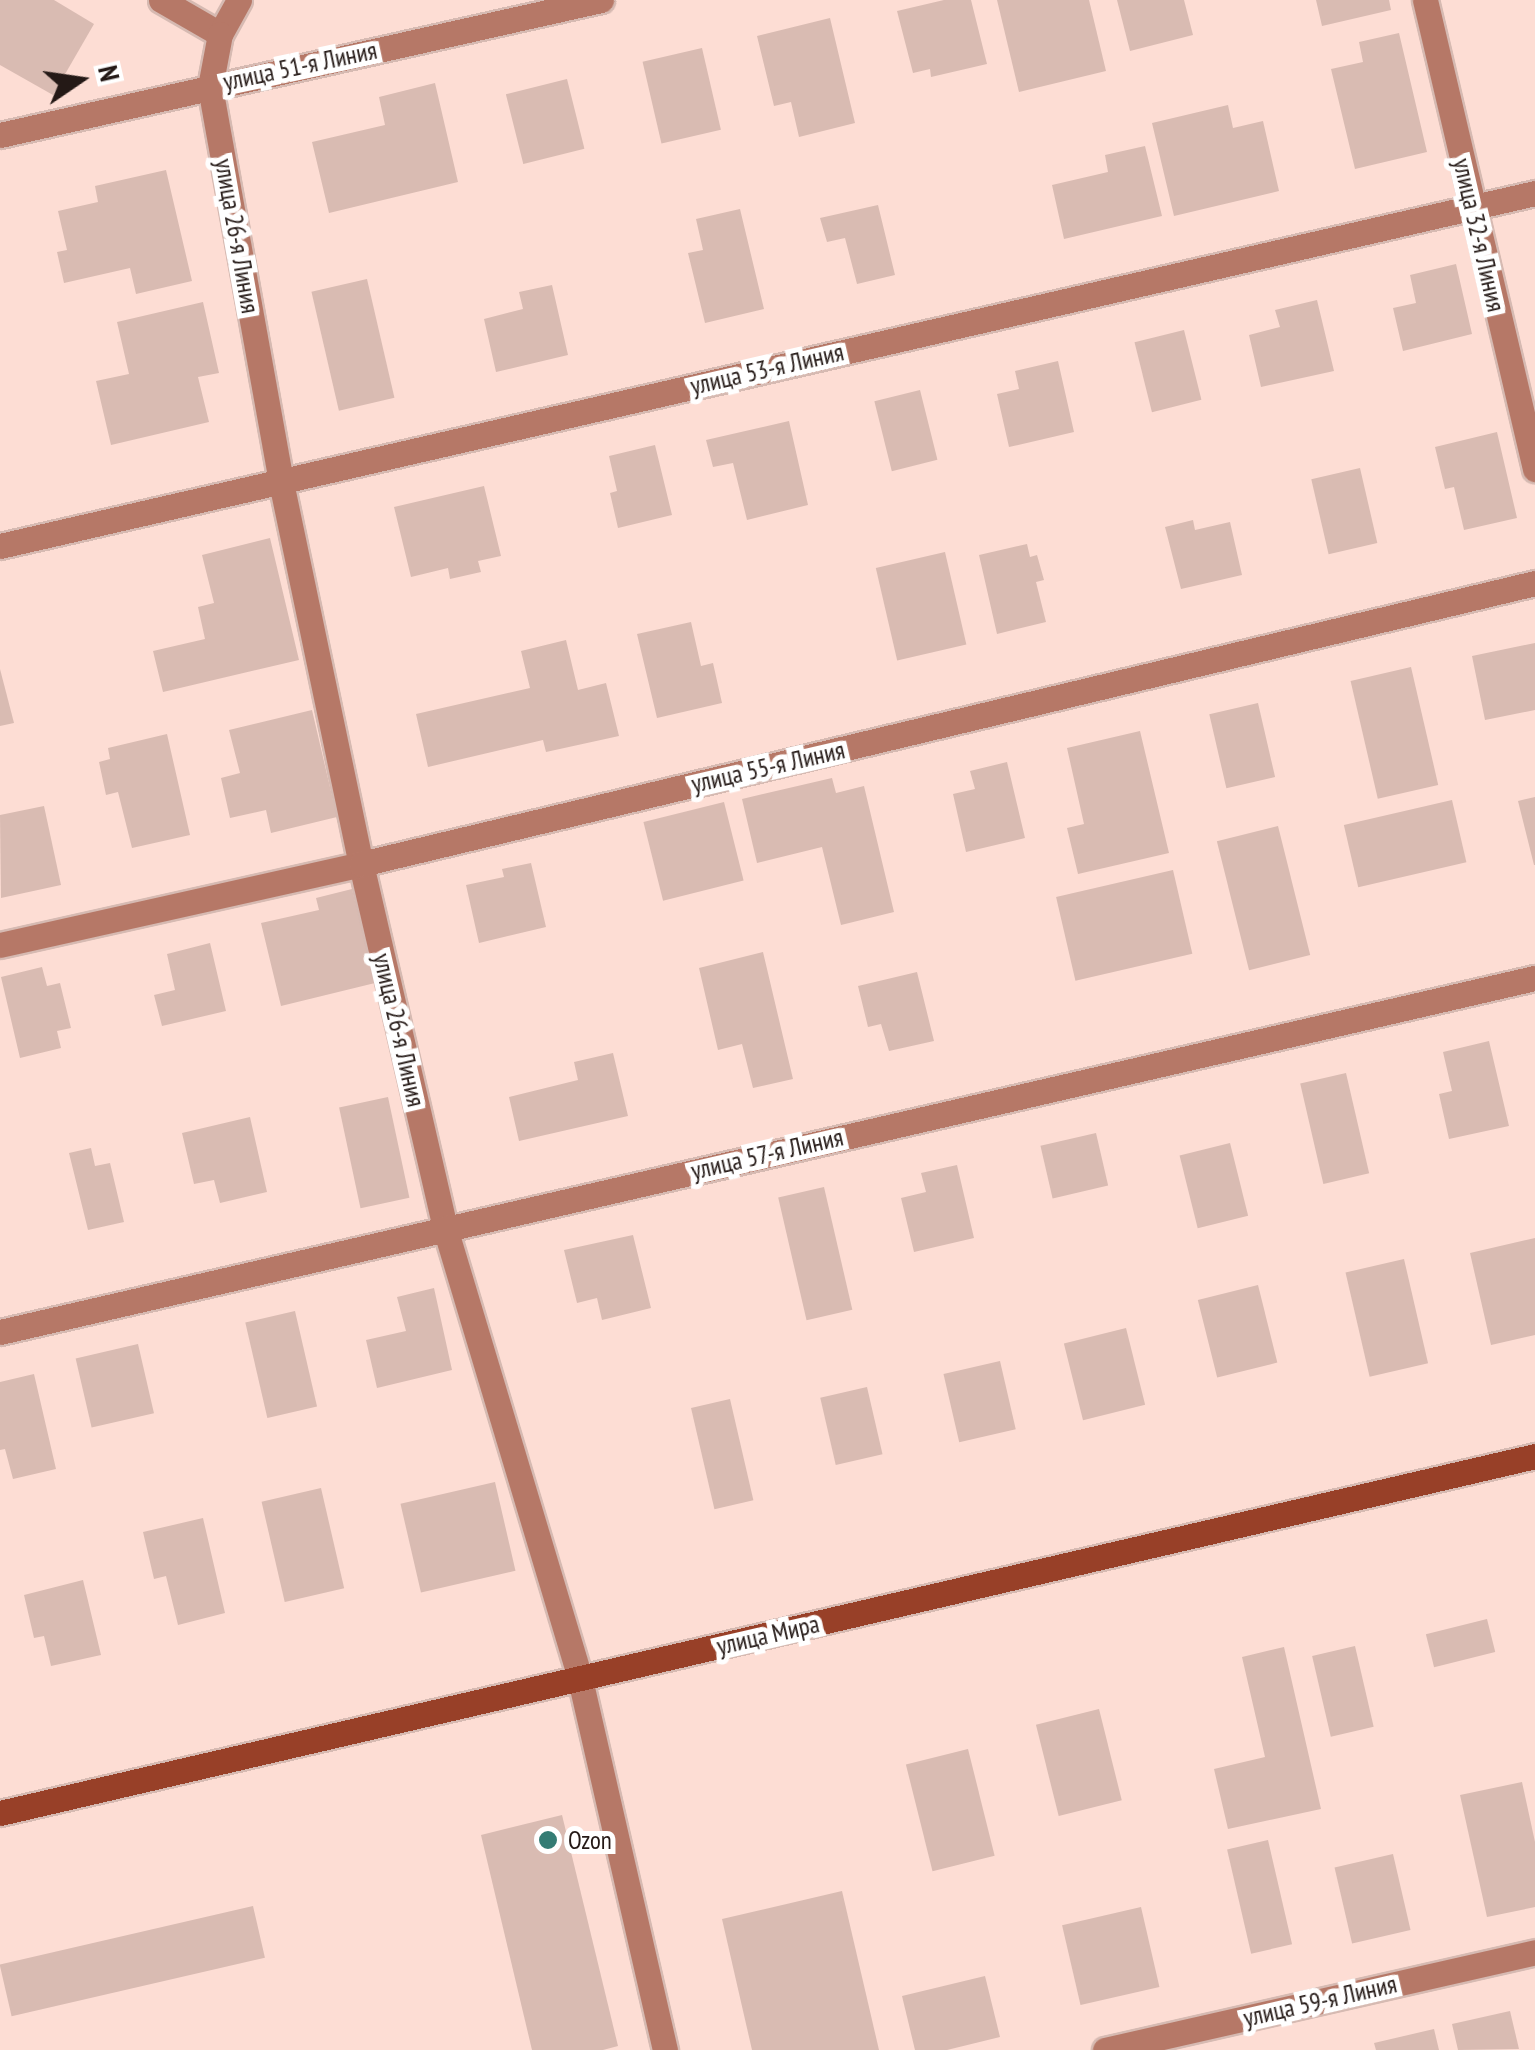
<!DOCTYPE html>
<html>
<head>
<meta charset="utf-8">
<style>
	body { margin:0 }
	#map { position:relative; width:1535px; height:2050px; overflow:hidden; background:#fdddd4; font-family:"PT Sans Narrow",sans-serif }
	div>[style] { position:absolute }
	.building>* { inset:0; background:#d9bbb2; transform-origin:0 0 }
	.roads { filter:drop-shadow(2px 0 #d6bab2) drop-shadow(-2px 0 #d6bab2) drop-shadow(0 2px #d6bab2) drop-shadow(0 -2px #d6bab2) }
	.street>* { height:25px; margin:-12.5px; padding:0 12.5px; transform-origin:12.5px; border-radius:12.5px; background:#b67867 }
	.secondary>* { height:25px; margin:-12.5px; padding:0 12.5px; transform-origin:12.5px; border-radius:12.5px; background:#984028 }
	.dots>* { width:28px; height:28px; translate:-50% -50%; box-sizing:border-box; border:5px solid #fff; border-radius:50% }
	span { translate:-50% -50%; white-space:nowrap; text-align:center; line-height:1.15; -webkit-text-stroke:10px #fff; paint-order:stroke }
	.street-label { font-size:25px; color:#241916 }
	.poi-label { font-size:25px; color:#241916 }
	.left { translate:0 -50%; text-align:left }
	.north { position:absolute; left:30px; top:30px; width:100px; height:100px; -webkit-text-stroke:8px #fff; paint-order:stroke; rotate:77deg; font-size:28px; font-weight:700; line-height:40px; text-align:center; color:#241916 }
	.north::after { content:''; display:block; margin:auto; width:35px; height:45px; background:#241916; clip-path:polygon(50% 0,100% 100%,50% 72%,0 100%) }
</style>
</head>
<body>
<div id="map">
	<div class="building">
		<i style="clip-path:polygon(0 0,54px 0,94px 24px,53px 95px,0 65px)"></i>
		<i style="clip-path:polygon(944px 0,971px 0,987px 64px,931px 77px,930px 69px,913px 73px,897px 11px)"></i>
		<i style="clip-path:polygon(997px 0,1089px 0,1106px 71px,1019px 92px)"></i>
		<i style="clip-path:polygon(1117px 0,1184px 0,1193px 35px,1130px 51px)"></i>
		<i style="clip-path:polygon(1316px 0,1389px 0,1391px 10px,1322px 26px)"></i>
		<i style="clip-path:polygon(830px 18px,855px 123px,799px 137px,791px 102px,774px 106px,757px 36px)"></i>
		<i style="clip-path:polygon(1399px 33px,1427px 152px,1355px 169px,1331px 69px,1363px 62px,1359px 42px)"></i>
		<i style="left:702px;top:48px;width:84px;height:61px;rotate:77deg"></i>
		<i style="left:567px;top:79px;width:72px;height:63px;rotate:76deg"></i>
		<i style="clip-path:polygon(435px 83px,458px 182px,329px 213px,312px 142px,385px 125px,379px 97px)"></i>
		<i style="clip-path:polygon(1228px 105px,1233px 128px,1263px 121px,1279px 191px,1174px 216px,1152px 123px)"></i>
		<i style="clip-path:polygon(1145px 146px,1162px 216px,1064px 239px,1052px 185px,1108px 172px,1105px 155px)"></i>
		<i style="clip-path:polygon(166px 170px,192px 281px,136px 294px,130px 268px,64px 283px,57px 252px,67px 250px,58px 211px,98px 202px,95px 186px)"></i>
		<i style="clip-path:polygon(878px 205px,895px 275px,857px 284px,845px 238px,827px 242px,820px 218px)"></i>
		<i style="clip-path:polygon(740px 209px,764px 309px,705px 323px,688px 253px,703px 250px,696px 219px)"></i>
		<i style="clip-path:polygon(1456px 264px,1472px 334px,1403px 351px,1393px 308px,1416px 303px,1410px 275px)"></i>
		<i style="left:367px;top:279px;width:122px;height:57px;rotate:77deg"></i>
		<i style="clip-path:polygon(552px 285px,568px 355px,496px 372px,484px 319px,523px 309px,519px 292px)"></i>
		<i style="clip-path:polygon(1317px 300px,1334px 371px,1261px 387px,1249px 335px,1280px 327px,1275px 310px)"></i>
		<i style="clip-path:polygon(203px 302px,219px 373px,198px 377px,209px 422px,111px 445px,96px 381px,129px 374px,117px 322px)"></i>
		<i style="left:1184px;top:330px;width:72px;height:51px;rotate:76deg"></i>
		<i style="clip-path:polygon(1058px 361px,1074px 432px,1009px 447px,997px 394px,1019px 389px,1015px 371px)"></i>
		<i style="left:920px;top:390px;width:72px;height:47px;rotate:76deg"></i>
		<i style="clip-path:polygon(789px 421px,808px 505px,747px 520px,733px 463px,713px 467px,706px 440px)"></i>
		<i style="clip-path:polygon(1497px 432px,1517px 518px,1464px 530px,1454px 487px,1445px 489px,1435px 447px)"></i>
		<i style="clip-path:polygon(655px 445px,672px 515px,618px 528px,610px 493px,617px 491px,609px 456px)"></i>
		<i style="left:1360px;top:468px;width:77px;height:50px;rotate:77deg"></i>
		<i style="clip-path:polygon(484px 486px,501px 556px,478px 561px,481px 572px,450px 579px,448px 568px,411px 577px,394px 507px)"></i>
		<i style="clip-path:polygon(1193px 520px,1195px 530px,1230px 522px,1242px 575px,1181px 589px,1165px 527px)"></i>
		<i style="clip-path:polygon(270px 538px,299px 660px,163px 692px,153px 651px,205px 639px,198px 607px,214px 603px,202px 555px)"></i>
		<i style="clip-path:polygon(1027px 544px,1030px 557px,1037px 555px,1044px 580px,1036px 582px,1046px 622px,997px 634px,979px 555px)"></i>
		<i style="left:945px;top:552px;width:95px;height:71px;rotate:77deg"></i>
		<i style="clip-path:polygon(691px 622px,701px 666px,713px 663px,722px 703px,657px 718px,637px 634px)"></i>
		<i style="clip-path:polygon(566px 640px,578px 690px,606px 683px,619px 736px,546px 752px,543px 740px,428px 767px,416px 714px,530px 688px,521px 651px)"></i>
		<i style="clip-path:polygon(1535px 643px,1535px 710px,1485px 720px,1472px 656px)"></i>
		<i style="left:1411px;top:667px;width:121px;height:62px;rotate:77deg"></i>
		<i style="clip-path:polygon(0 669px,14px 723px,0 726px)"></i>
		<i style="left:1258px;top:703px;width:76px;height:50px;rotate:77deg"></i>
		<i style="clip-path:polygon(312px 710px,337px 817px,271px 833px,266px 810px,230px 818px,221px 778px,240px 773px,229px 730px)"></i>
		<i style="clip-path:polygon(1140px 731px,1169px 853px,1078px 874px,1067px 828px,1084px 824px,1067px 748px)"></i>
		<i style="clip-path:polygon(167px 734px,190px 835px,132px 848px,118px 792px,106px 795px,99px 762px,110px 759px,108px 748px)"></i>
		<i style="clip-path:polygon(1007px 762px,1025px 838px,966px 852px,953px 794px,975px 789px,970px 771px)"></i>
		<i style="clip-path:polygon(832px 778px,836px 793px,864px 786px,894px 912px,841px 925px,822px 847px,757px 863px,742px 799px)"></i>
		<i style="clip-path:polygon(1535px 797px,1535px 865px,1534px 865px,1518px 801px)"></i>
		<i style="left:1452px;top:800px;width:64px;height:111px;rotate:77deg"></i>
		<i style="left:724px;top:802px;width:81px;height:83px;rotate:76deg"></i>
		<i style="clip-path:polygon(44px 806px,61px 885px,1px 898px,0 815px)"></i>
		<i style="left:1278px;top:826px;width:133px;height:63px;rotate:76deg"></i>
		<i style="clip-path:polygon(531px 863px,546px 927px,479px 943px,466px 885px,504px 877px,502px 869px)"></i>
		<i style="left:1173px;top:870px;width:86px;height:120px;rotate:77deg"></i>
		<i style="clip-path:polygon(352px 889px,375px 983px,281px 1006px,261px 923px,319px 910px,316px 898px)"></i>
		<i style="clip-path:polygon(210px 943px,226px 1011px,162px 1026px,154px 995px,175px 990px,167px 954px)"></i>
		<i style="clip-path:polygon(763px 952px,793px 1079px,753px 1088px,742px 1044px,718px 1050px,699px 968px)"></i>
		<i style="clip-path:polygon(42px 967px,47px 986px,60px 983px,71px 1028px,57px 1031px,61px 1048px,20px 1058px,1px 977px)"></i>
		<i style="clip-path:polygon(917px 972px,934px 1041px,889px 1051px,881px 1024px,868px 1027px,858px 986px)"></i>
		<i style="clip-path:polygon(1489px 1041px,1509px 1126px,1449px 1139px,1439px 1094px,1452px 1091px,1443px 1052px)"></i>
		<i style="clip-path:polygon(613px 1053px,628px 1116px,519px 1141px,509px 1097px,578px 1080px,574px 1062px)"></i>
		<i style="left:1346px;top:1073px;width:103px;height:47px;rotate:77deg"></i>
		<i style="left:388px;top:1097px;width:103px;height:50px;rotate:78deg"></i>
		<i style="clip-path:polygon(250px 1117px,267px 1192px,220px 1203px,214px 1180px,194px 1184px,182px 1133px)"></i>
		<i style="left:1096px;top:1133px;width:54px;height:57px;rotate:77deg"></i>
		<i style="left:1230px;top:1143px;width:75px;height:52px;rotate:76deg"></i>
		<i style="clip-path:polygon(91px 1148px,95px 1166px,110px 1163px,124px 1222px,88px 1230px,69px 1153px)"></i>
		<i style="clip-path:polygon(957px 1165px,974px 1238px,914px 1252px,901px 1198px,926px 1192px,921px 1173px)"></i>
		<i style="left:824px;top:1187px;width:126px;height:47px;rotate:77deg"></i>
		<i style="clip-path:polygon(633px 1235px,651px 1308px,602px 1320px,597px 1298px,577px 1303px,564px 1250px)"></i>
		<i style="clip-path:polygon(1535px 1238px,1535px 1335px,1491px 1345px,1470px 1253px)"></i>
		<i style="left:1404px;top:1259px;width:107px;height:60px;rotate:77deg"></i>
		<i style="left:1258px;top:1285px;width:80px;height:62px;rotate:76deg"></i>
		<i style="clip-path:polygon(434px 1288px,452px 1370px,377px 1388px,366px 1340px,406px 1331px,397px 1297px)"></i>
		<i style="left:295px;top:1311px;width:98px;height:51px;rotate:77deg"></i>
		<i style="left:1126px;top:1328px;width:79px;height:64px;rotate:76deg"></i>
		<i style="left:138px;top:1344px;width:71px;height:64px;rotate:77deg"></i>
		<i style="left:1000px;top:1361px;width:70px;height:58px;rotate:77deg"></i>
		<i style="clip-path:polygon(34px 1374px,56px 1469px,13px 1479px,5px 1449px,0 1450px,0 1382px)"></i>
		<i style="left:867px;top:1387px;width:69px;height:48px;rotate:77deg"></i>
		<i style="left:730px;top:1399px;width:104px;height:40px;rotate:77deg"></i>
		<i style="left:495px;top:1482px;width:91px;height:97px;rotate:77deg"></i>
		<i style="left:321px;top:1488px;width:103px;height:61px;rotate:77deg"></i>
		<i style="clip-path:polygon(203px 1518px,225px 1613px,178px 1625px,166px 1576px,154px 1579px,143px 1532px)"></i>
		<i style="clip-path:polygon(83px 1580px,101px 1655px,51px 1666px,44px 1636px,34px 1638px,24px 1595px)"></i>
		<i style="left:1487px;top:1619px;width:34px;height:63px;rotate:76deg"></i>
		<i style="left:1355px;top:1646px;width:83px;height:44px;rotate:77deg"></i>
		<i style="clip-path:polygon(1284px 1647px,1321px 1809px,1228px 1829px,1214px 1769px,1265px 1757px,1242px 1657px)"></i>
		<i style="left:1099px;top:1709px;width:94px;height:65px;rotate:76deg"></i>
		<i style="left:968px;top:1749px;width:110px;height:64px;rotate:76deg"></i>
		<i style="clip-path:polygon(1522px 1782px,1535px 1842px,1535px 1907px,1487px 1917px,1460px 1795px)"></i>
		<i style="clip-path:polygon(562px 1815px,618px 2046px,603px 2050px,532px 2050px,481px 1835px)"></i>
		<i style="left:1268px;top:1840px;width:107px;height:42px;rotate:77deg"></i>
		<i style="left:1393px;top:1854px;width:78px;height:60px;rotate:77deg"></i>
		<i style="clip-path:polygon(842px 1891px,879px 2050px,752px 2050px,722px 1919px)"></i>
		<i style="left:253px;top:1906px;width:53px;height:260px;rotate:77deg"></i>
		<i style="left:1141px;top:1907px;width:82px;height:81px;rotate:77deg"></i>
		<i style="clip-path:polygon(985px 1976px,1000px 2037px,947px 2050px,915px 2050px,902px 1996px)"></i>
		<i style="clip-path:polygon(1510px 2011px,1519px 2049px,1458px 2050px,1452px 2024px)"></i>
		<i style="clip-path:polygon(1434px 2029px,1439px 2050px,1376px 2050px,1374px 2043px)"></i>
	</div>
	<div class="roads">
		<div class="street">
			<i style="left:161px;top:0;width:68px;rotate:30deg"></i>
			<i style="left:239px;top:0;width:39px;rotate:119deg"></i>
			<i style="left:220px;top:34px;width:54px;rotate:100.7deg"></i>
			<i style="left:210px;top:87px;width:401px;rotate:79.8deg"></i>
			<i style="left:281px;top:482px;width:390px;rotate:78.2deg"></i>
			<i style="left:361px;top:864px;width:374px;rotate:77deg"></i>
			<i style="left:445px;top:1228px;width:471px;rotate:73.3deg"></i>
			<i style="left:580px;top:1679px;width:381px;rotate:77.1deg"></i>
			<i style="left:1425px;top:0;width:482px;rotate:76.8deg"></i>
			<i style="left:0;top:135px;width:616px;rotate:-12.66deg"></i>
			<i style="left:0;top:546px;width:1575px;rotate:-12.95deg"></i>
			<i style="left:0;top:945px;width:370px;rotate:-12.6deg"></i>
			<i style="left:361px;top:864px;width:1207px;rotate:-13.46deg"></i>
			<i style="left:0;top:1332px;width:1575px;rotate:-12.99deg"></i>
			<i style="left:1105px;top:2050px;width:441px;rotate:-12.8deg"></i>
		</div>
		<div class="secondary">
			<i style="left:0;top:1813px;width:1576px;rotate:-13.09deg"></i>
		</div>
	</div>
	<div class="dots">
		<i style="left:548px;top:1840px;background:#347c74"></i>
	</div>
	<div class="street-label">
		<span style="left:300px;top:66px;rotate:-12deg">улица 51-я Линия</span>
		<span style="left:1479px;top:235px;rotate:77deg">улица 32-я Линия</span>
		<span style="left:237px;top:236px;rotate:80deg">улица 26-я Линия</span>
		<span style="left:767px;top:369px;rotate:-13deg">улица 53-я Линия</span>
		<span style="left:768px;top:767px;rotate:-13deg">улица 55-я Линия</span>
		<span style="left:399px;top:1030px;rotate:77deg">улица 26-я Линия</span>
		<span style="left:767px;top:1154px;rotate:-13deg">улица 57-я Линия</span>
		<span style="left:768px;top:1635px;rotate:-13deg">улица Мира</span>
		<span style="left:1320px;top:2001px;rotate:-13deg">улица 59-я Линия</span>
	</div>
	<div class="poi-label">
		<span class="left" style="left:568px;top:1840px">Ozon</span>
	</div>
	<div class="north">N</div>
</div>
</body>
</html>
